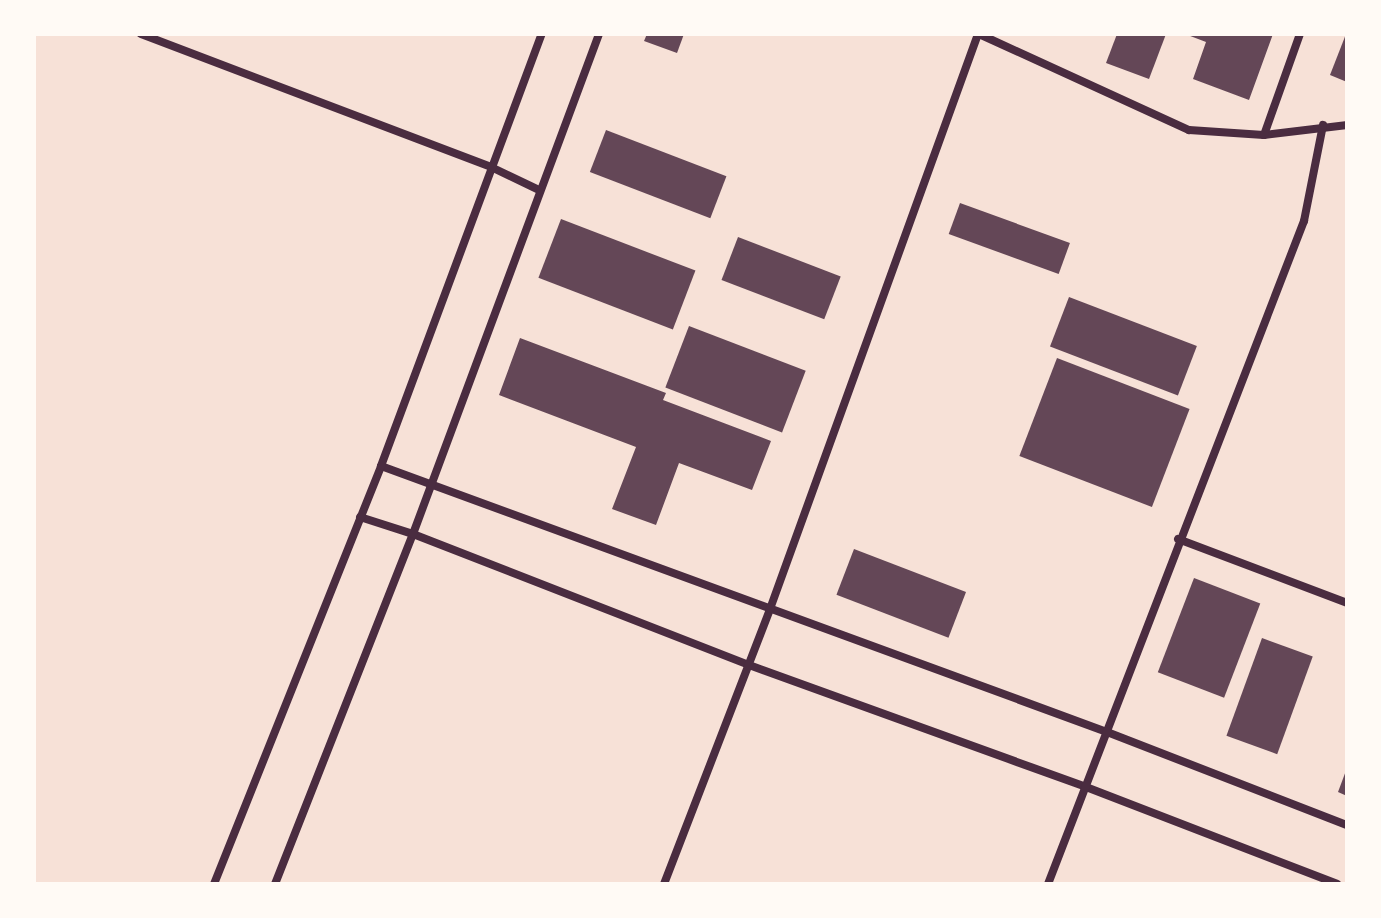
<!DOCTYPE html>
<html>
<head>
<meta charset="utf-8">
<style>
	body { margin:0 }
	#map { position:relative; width:1381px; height:918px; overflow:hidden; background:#f7e1d7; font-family:"Fira Sans",sans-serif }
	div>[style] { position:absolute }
	.building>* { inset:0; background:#644757; transform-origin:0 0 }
	.minor>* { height:8px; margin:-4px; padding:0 4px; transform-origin:4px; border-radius:4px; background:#4a2c40 }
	span { translate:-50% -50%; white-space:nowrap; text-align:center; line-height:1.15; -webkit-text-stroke:7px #fffaf5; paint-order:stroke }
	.frame { position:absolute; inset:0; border:36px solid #fffaf5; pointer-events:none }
</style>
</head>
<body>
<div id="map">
	<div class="building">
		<i style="clip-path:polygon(647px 34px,684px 34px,677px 53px,644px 41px)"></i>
		<i style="clip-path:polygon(1117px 34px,1166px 34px,1149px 79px,1106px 63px)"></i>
		<i style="clip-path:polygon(1185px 34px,1273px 34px,1249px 100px,1193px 79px,1206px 42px)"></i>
		<i style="clip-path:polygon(1346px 34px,1347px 34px,1347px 82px,1330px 75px)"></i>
		<i style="left:606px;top:130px;width:129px;height:45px;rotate:21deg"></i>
		<i style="left:960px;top:203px;width:117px;height:33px;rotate:20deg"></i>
		<i style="left:561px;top:219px;width:144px;height:63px;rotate:21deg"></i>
		<i style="left:738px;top:237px;width:110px;height:46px;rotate:21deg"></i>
		<i style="left:1069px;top:297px;width:137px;height:53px;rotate:21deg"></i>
		<i style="left:689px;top:326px;width:125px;height:66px;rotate:21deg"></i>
		<i style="clip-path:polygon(520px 338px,666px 393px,663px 400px,771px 441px,752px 490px,679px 463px,656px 525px,612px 509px,636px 447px,499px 395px)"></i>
		<i style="left:1057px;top:358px;width:142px;height:105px;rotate:21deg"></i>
		<i style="left:854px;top:549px;width:120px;height:49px;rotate:21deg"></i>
		<i style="left:1194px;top:578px;width:71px;height:101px;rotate:21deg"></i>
		<i style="left:1262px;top:638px;width:54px;height:104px;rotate:20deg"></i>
		<i style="clip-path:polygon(1347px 768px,1347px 796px,1338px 792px)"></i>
	</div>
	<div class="minor">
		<i style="left:141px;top:34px;width:374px;rotate:20.8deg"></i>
		<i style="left:491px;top:167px;width:53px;rotate:25.6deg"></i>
		<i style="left:979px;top:34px;width:231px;rotate:24.6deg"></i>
		<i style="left:1189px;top:130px;width:75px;rotate:3.8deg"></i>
		<i style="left:1264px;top:135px;width:84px;rotate:-6.9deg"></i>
		<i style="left:1264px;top:135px;width:107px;rotate:-70.4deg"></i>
		<i style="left:381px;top:466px;width:773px;rotate:20.12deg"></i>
		<i style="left:1107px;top:732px;width:257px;rotate:21.2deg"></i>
		<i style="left:360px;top:517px;width:56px;rotate:17.8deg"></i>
		<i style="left:413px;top:534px;width:361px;rotate:21.3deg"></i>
		<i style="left:749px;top:665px;width:358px;rotate:19.9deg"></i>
		<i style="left:1086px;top:787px;width:269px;rotate:21.1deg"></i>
		<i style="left:1178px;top:539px;width:181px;rotate:20.7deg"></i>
		<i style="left:214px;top:884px;width:450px;rotate:-68.2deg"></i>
		<i style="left:381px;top:466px;width:461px;rotate:-69.6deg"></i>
		<i style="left:275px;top:884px;width:376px;rotate:-68.5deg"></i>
		<i style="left:413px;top:534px;width:533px;rotate:-69.59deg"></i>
		<i style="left:664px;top:884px;width:295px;rotate:-68.9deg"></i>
		<i style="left:770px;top:609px;width:611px;rotate:-70.11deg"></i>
		<i style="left:1048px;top:884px;width:711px;rotate:-68.89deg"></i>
		<i style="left:1304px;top:221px;width:98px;rotate:-78.8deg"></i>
	</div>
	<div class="frame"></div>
</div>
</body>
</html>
